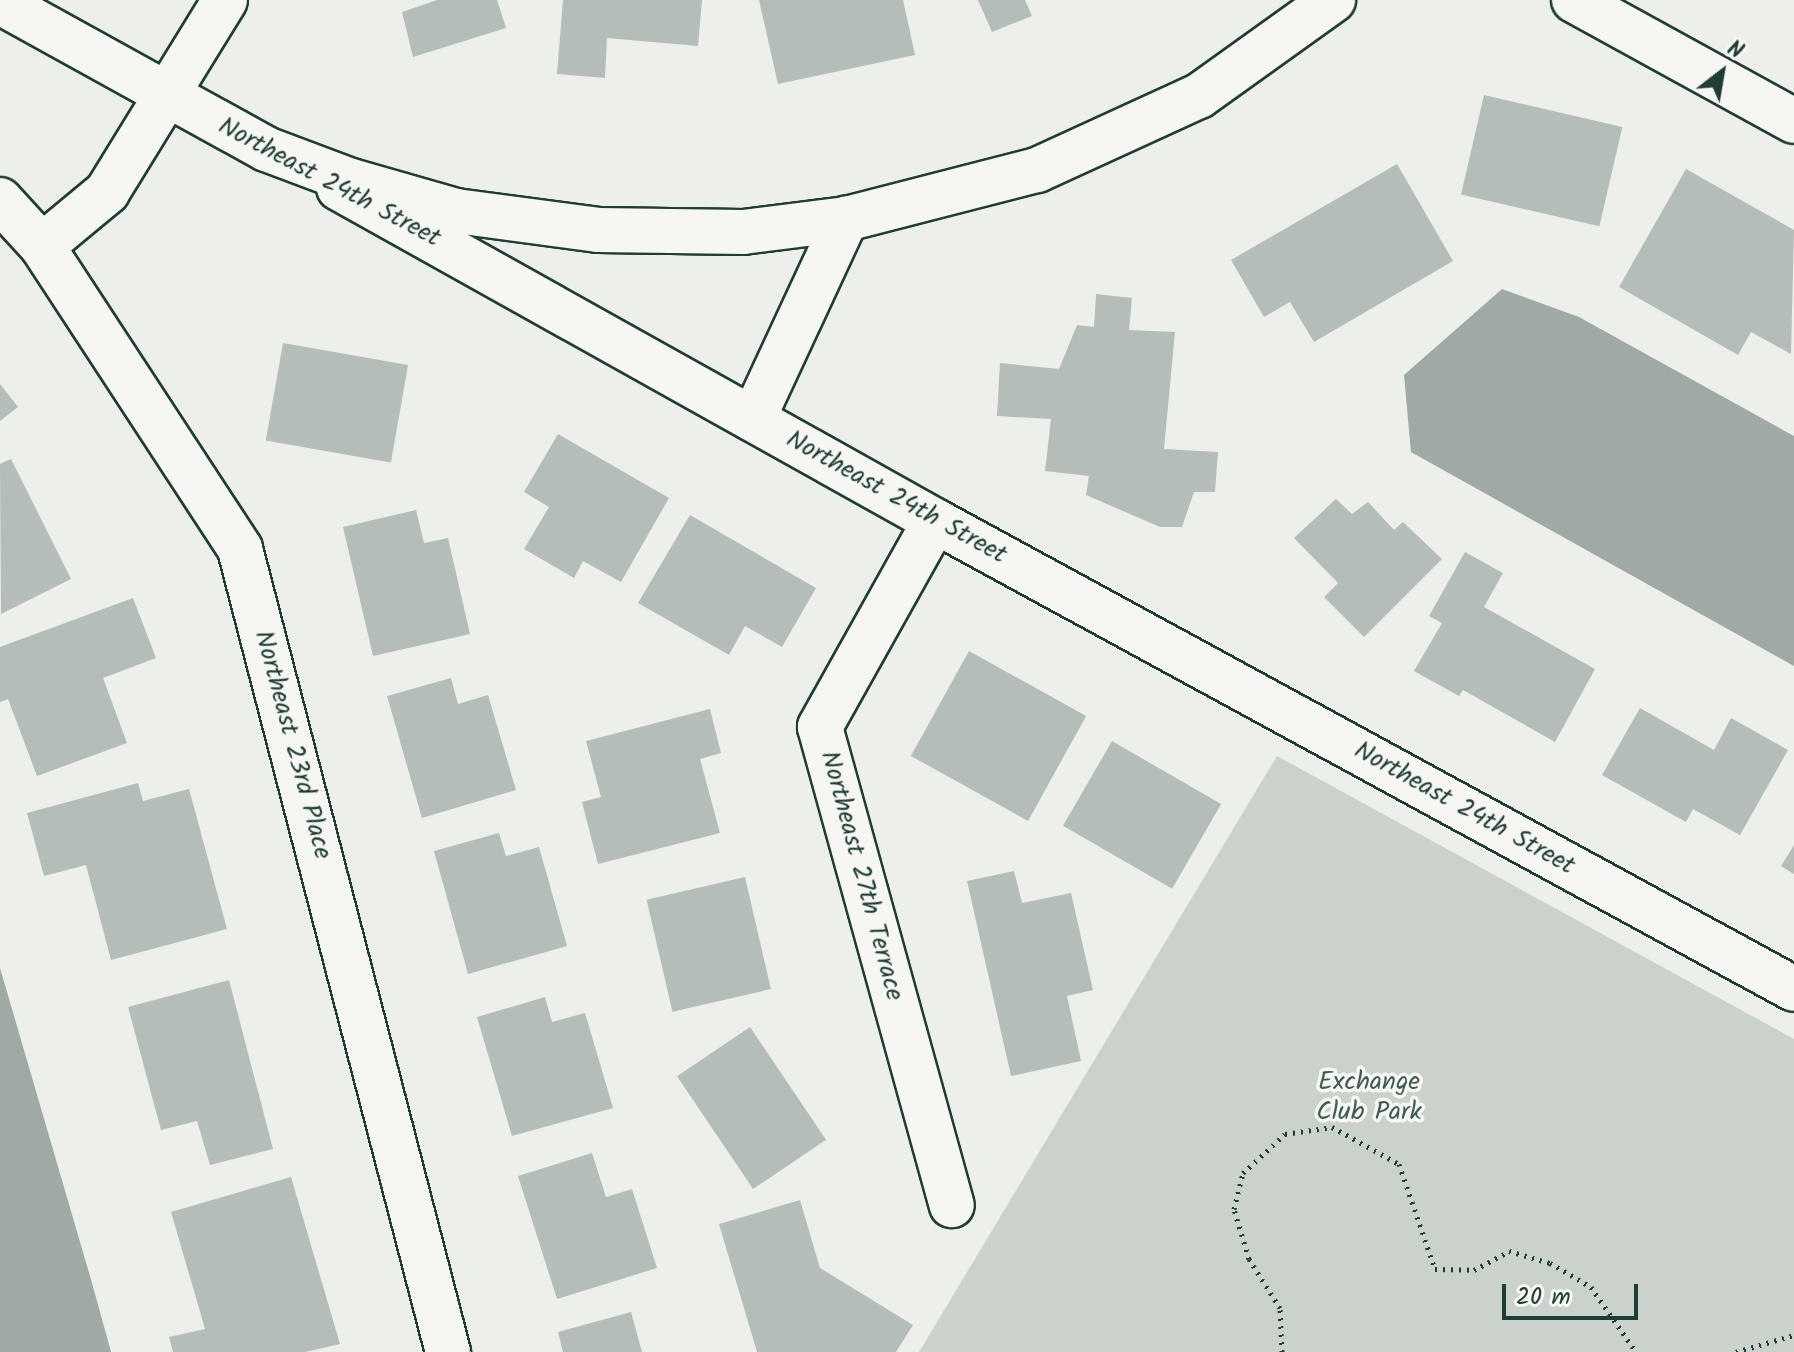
<!DOCTYPE html>
<html>
<head>
<meta charset="utf-8">
<style>
	body { margin:0 }
	#map { position:relative; width:1794px; height:1352px; overflow:hidden; background:#edefea; font-family:Kalam,sans-serif }
	div>[style] { position:absolute }
	.green>* { inset:0; background:#cbd2cc }
	.water>* { inset:0; background:#9faaa4 }
	.building>* { inset:0; background:#b4bdb8; transform-origin:0 0 }
	.path>* { height:5px; margin-top:-2.5px; transform-origin:0; background:repeating-linear-gradient(90deg,#1f3d34 0 2px,transparent 0 8px) }
	.roads { filter:drop-shadow(2px 0 #1f3d34) drop-shadow(-2px 0 #1f3d34) drop-shadow(0 2px #1f3d34) drop-shadow(0 -2px #1f3d34) }
	.street>* { height:44px; margin:-22px; padding:0 22px; transform-origin:22px; border-radius:22px; background:#f6f6f2 }
	.secondary>* { height:44px; margin:-22px; padding:0 22px; transform-origin:22px; border-radius:22px; background:#f6f6f2 }
	span { translate:-50% -50%; white-space:nowrap; text-align:center; line-height:1.15; -webkit-text-stroke:7px #f6f6f2; paint-order:stroke }
	.street-label { font-size:26px; color:#1f3d34 }
	.park-label { font-size:26px; color:#415b52 }
	.north { position:absolute; left:1682px; top:32px; width:80px; height:80px; -webkit-text-stroke:6px #f6f6f2; paint-order:stroke; rotate:31deg; font-size:22px; font-weight:700; line-height:32px; text-align:center; color:#1f3d34 }
	.north::after { content:''; display:block; margin:auto; width:28px; height:36px; background:#1f3d34; clip-path:polygon(50% 0,100% 100%,50% 72%,0 100%) }
	.scale { position:absolute; left:1502px; top:1284px; width:136px; height:36px; box-sizing:border-box; border:4px solid #1f3d34; border-top:0; padding-left:10px; font-size:24px; line-height:28px; white-space:nowrap; color:#1f3d34; -webkit-text-stroke:6px #f6f6f2; paint-order:stroke }
</style>
</head>
<body>
<div id="map">
	<div class="green">
		<i style="clip-path:polygon(1277px 756px,1794px 1039px,1794px 1352px,919px 1352px)"></i>
	</div>
	<div class="water">
		<i style="clip-path:polygon(1502px 289px,1579px 317px,1794px 436px,1794px 666px,1411px 452px,1404px 375px)"></i>
		<i style="clip-path:polygon(0 968px,92px 1283px,111px 1352px,0 1352px)"></i>
	</div>
	<div class="building">
		<i style="clip-path:polygon(437px 0,497px 0,506px 28px,413px 57px,402px 12px)"></i>
		<i style="clip-path:polygon(563px 0,702px 0,698px 46px,607px 38px,605px 78px,557px 74px)"></i>
		<i style="clip-path:polygon(759px 0,903px 0,915px 55px,778px 84px)"></i>
		<i style="clip-path:polygon(978px 0,1025px 0,1032px 16px,992px 32px)"></i>
		<i style="left:1484px;top:95px;width:142px;height:102px;rotate:13deg"></i>
		<i style="clip-path:polygon(1397px 164px,1453px 261px,1314px 342px,1290px 302px,1264px 317px,1231px 260px)"></i>
		<i style="clip-path:polygon(1686px 169px,1794px 230px,1791px 354px,1751px 332px,1738px 355px,1619px 287px)"></i>
		<i style="clip-path:polygon(1096px 294px,1132px 298px,1129px 330px,1175px 332px,1164px 449px,1218px 452px,1215px 492px,1194px 492px,1182px 527px,1160px 527px,1086px 495px,1089px 476px,1045px 471px,1051px 419px,997px 416px,1000px 363px,1059px 369px,1077px 325px,1094px 327px)"></i>
		<i style="left:283px;top:343px;width:127px;height:99px;rotate:10deg"></i>
		<i style="clip-path:polygon(0 384px,18px 407px,0 421px)"></i>
		<i style="clip-path:polygon(558px 434px,669px 498px,621px 582px,583px 561px,574px 578px,524px 549px,549px 507px,524px 492px)"></i>
		<i style="clip-path:polygon(11px 459px,71px 579px,1px 614px,0 464px)"></i>
		<i style="clip-path:polygon(1336px 499px,1352px 514px,1368px 502px,1394px 530px,1403px 522px,1442px 559px,1364px 637px,1324px 597px,1338px 583px,1294px 538px)"></i>
		<i style="clip-path:polygon(416px 510px,424px 543px,448px 538px,470px 634px,373px 656px,343px 527px)"></i>
		<i style="clip-path:polygon(690px 515px,816px 588px,782px 647px,745px 626px,729px 655px,638px 603px)"></i>
		<i style="clip-path:polygon(1465px 552px,1503px 573px,1484px 607px,1595px 669px,1555px 742px,1463px 690px,1459px 696px,1414px 671px,1442px 623px,1429px 616px)"></i>
		<i style="clip-path:polygon(133px 598px,156px 658px,103px 678px,127px 743px,37px 776px,8px 699px,0 702px,0 647px)"></i>
		<i style="left:969px;top:651px;width:134px;height:120px;rotate:29deg"></i>
		<i style="clip-path:polygon(451px 678px,458px 704px,488px 695px,516px 790px,422px 818px,387px 696px)"></i>
		<i style="clip-path:polygon(1640px 708px,1714px 750px,1731px 718px,1788px 750px,1740px 835px,1693px 809px,1686px 822px,1602px 775px)"></i>
		<i style="clip-path:polygon(710px 709px,721px 753px,700px 759px,720px 833px,598px 864px,582px 802px,601px 797px,586px 741px)"></i>
		<i style="left:1112px;top:741px;width:126px;height:98px;rotate:30deg"></i>
		<i style="clip-path:polygon(138px 783px,143px 801px,189px 789px,227px 929px,111px 960px,86px 865px,44px 876px,27px 813px)"></i>
		<i style="clip-path:polygon(499px 833px,506px 856px,539px 847px,567px 946px,468px 974px,434px 851px)"></i>
		<i style="clip-path:polygon(1794px 845px,1794px 874px,1781px 866px)"></i>
		<i style="clip-path:polygon(1014px 871px,1022px 903px,1071px 893px,1093px 990px,1067px 996px,1081px 1061px,1011px 1076px,967px 881px)"></i>
		<i style="left:745px;top:877px;width:115px;height:101px;rotate:77deg"></i>
		<i style="clip-path:polygon(229px 980px,273px 1149px,210px 1165px,197px 1121px,161px 1130px,128px 1007px)"></i>
		<i style="clip-path:polygon(545px 997px,552px 1022px,585px 1013px,613px 1108px,512px 1136px,477px 1017px)"></i>
		<i style="left:750px;top:1027px;width:136px;height:88px;rotate:56deg"></i>
		<i style="clip-path:polygon(592px 1153px,606px 1197px,632px 1189px,657px 1268px,557px 1299px,518px 1176px)"></i>
		<i style="clip-path:polygon(291px 1177px,340px 1344px,305px 1352px,173px 1352px,169px 1337px,205px 1329px,171px 1212px)"></i>
		<i style="clip-path:polygon(800px 1200px,820px 1268px,913px 1325px,896px 1352px,757px 1352px,719px 1224px)"></i>
		<i style="clip-path:polygon(631px 1312px,642px 1352px,563px 1352px,558px 1332px)"></i>
	</div>
	<div class="path">
		<i style="left:1282px;top:1352px;width:44px;rotate:-92.6deg"></i>
		<i style="left:1280px;top:1308px;width:58px;rotate:-122.3deg"></i>
		<i style="left:1249px;top:1259px;width:52px;rotate:-106.7deg"></i>
		<i style="left:1234px;top:1209px;width:37px;rotate:-76deg"></i>
		<i style="left:1243px;top:1173px;width:57px;rotate:-42.9deg"></i>
		<i style="left:1285px;top:1134px;width:48px;rotate:-8.5deg"></i>
		<i style="left:1332px;top:1127px;width:77px;rotate:28.9deg"></i>
		<i style="left:1399px;top:1164px;width:111px;rotate:71.1deg"></i>
		<i style="left:1435px;top:1269px;width:39px;rotate:1deg"></i>
		<i style="left:1474px;top:1270px;width:40px;rotate:-28deg"></i>
		<i style="left:1509px;top:1251px;width:43px;rotate:16.3deg"></i>
		<i style="left:1550px;top:1263px;width:48px;rotate:30.3deg"></i>
		<i style="left:1591px;top:1287px;width:79px;rotate:55.3deg"></i>
		<i style="left:1736px;top:1352px;width:60px;rotate:-16.3deg"></i>
	</div>
	<div class="roads">
		<div class="street">
			<i style="left:1574px;top:0;width:251px;rotate:28.8deg"></i>
			<i style="left:339px;top:188px;width:683px;rotate:29.19deg"></i>
			<i style="left:935px;top:521px;width:978px;rotate:28.58deg"></i>
			<i style="left:0;top:200px;width:62px;rotate:47.6deg"></i>
			<i style="left:42px;top:246px;width:362px;rotate:56.8deg"></i>
			<i style="left:240px;top:549px;width:830px;rotate:75.48deg"></i>
			<i style="left:42px;top:246px;width:85px;rotate:-39.7deg"></i>
			<i style="left:107px;top:192px;width:225px;rotate:-58.4deg"></i>
			<i style="left:753px;top:419px;width:221px;rotate:-65.1deg"></i>
			<i style="left:935px;top:521px;width:236px;rotate:119.2deg"></i>
			<i style="left:820px;top:727px;width:496px;rotate:74.6deg"></i>
		</div>
		<div class="secondary">
			<i style="left:0;top:2px;width:304px;rotate:28.9deg"></i>
			<i style="left:266px;top:149px;width:91px;rotate:20.6deg"></i>
			<i style="left:351px;top:181px;width:109px;rotate:15.9deg"></i>
			<i style="left:456px;top:211px;width:143px;rotate:7.6deg"></i>
			<i style="left:598px;top:230px;width:145px;rotate:0.8deg"></i>
			<i style="left:743px;top:232px;width:104px;rotate:-7.2deg"></i>
			<i style="left:846px;top:219px;width:197px;rotate:-14.4deg"></i>
			<i style="left:1037px;top:170px;width:178px;rotate:-24.6deg"></i>
			<i style="left:1199px;top:96px;width:165px;rotate:-35.6deg"></i>
		</div>
	</div>
	<div class="street-label">
		<span style="left:329px;top:183px;rotate:28deg">Northeast 24th Street</span>
		<span style="left:896px;top:498px;rotate:29deg">Northeast 24th Street</span>
		<span style="left:292px;top:745px;rotate:75deg">Northeast 23rd Place</span>
		<span style="left:1464px;top:809px;rotate:29deg">Northeast 24th Street</span>
		<span style="left:861px;top:876px;rotate:75deg">Northeast 27th Terrace</span>
	</div>
	<div class="park-label">
		<span style="left:1369px;top:1098px">Exchange<br>Club Park</span>
	</div>
	<div class="north">N</div>
	<div class="scale">20 m</div>
</div>
</body>
</html>
